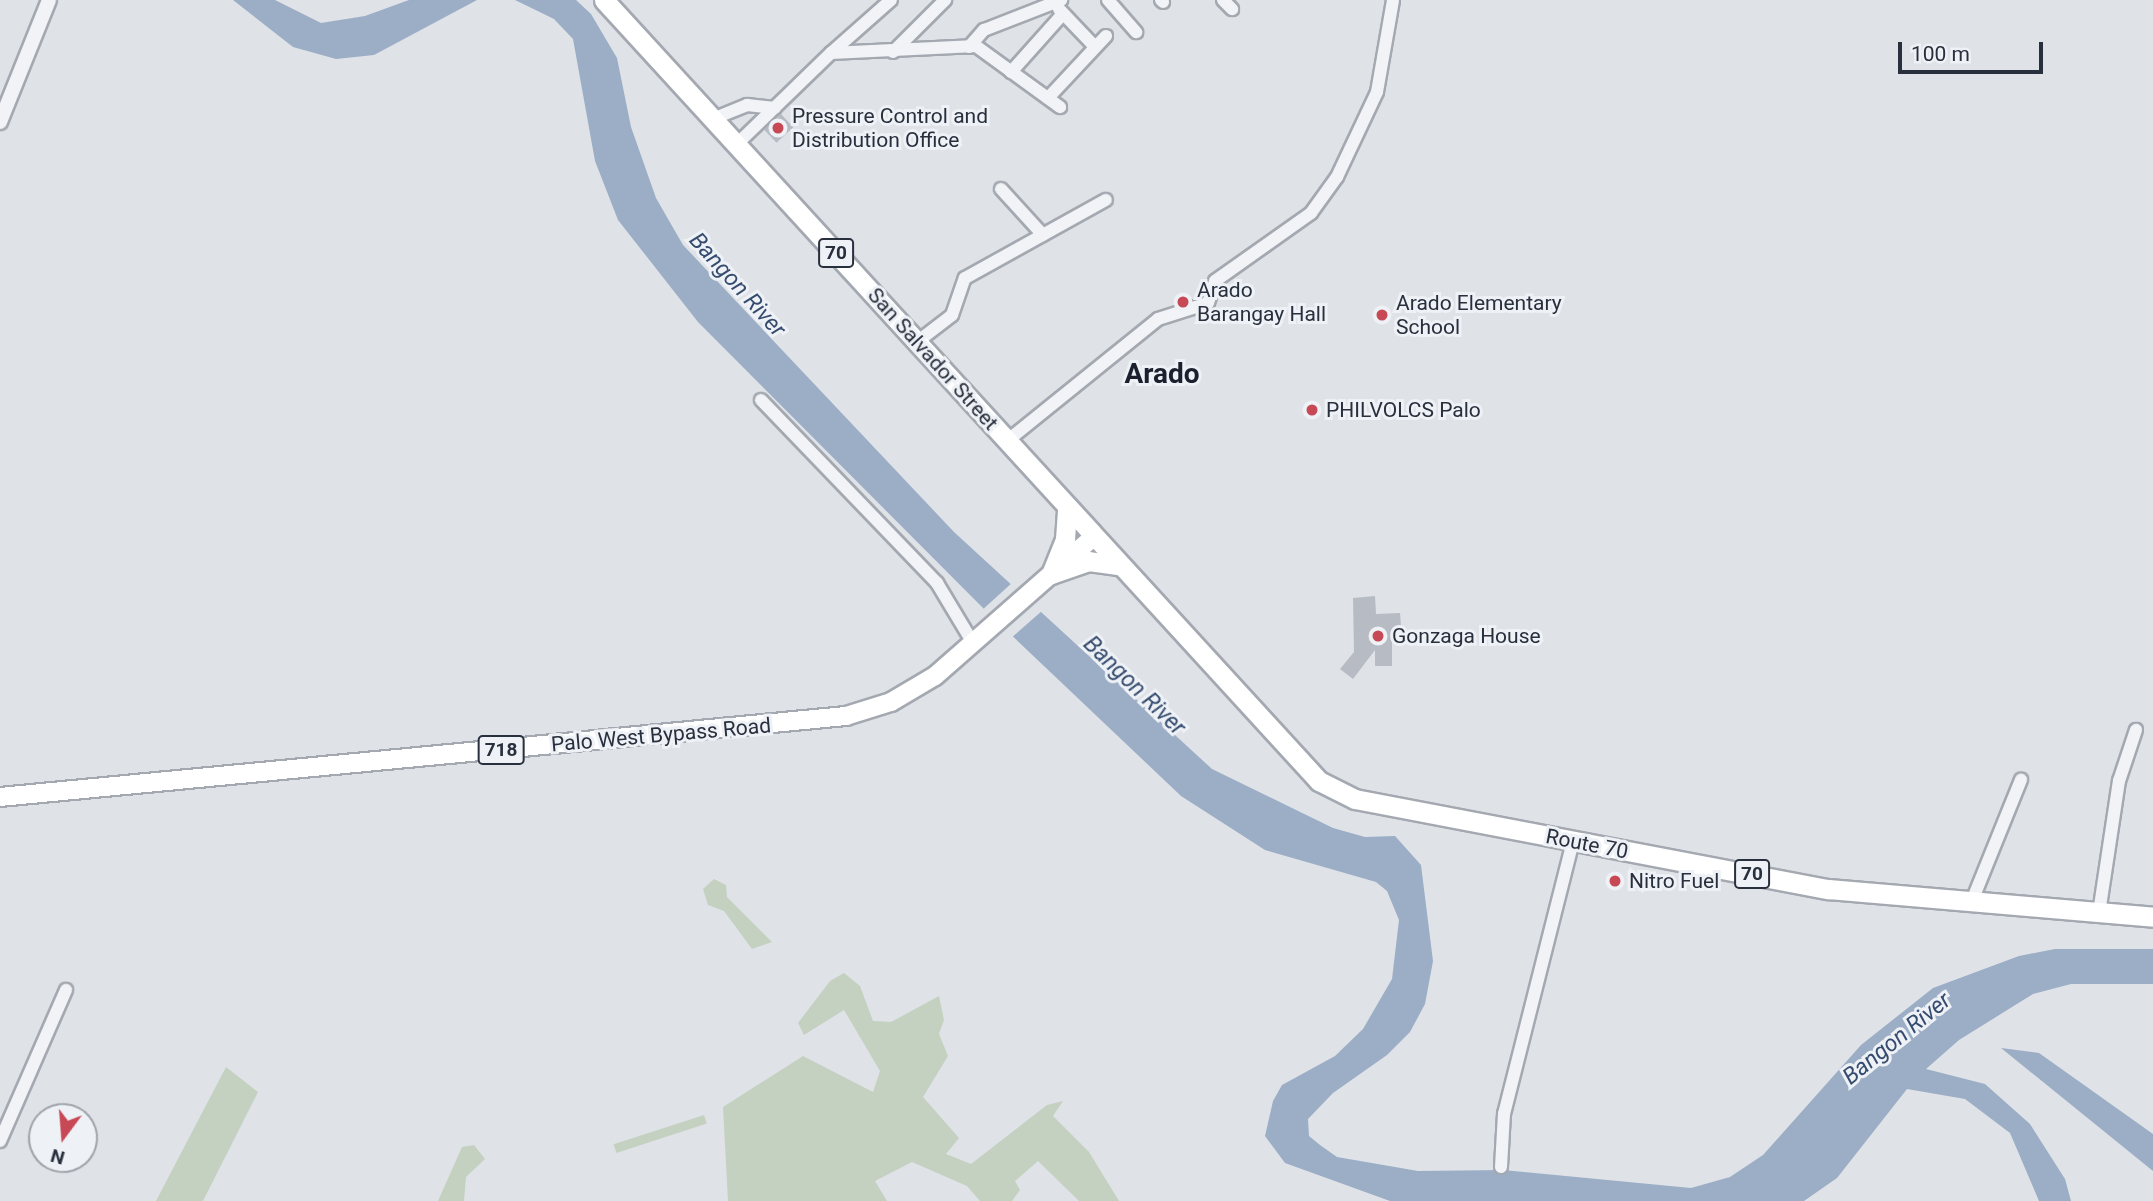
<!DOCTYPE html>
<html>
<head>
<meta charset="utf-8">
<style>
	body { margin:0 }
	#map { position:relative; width:2153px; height:1201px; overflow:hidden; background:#dfe2e7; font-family:Roboto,sans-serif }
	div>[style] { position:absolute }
	.green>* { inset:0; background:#c4d1c0; transform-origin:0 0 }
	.water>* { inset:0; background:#9baec6 }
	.pier>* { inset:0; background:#dfe2e7 }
	.building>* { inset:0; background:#b6bbc4; transform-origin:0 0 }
	.roads { filter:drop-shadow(2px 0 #a4a9b1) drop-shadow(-2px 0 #a4a9b1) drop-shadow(0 2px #a4a9b1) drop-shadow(0 -2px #a4a9b1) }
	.minor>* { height:12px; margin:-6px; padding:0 6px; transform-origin:6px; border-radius:6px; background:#f1f3f6 }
	.tertiary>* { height:14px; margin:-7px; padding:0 7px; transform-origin:7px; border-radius:7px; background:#f1f3f6 }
	.primary>* { height:18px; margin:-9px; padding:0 9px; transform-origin:9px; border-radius:9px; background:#fff }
	.trunk>* { height:19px; margin:-9.5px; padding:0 9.5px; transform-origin:9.5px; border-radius:9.5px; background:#fff }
	.dots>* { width:19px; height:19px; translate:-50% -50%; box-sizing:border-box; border:4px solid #eef1f5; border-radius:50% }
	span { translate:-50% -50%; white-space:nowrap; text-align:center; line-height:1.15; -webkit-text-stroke:6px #eef1f5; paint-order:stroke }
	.shield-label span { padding:2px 5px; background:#eef1f5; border:2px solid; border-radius:5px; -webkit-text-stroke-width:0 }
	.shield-label { font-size:19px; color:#282f3d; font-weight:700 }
	.poi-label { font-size:21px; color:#282f3d }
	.left { translate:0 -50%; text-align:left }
	.street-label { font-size:21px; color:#282f3d }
	.water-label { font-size:23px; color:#354c6f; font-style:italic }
	.district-label { font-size:28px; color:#1b202e; font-weight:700 }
	.north { position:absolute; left:28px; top:1103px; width:70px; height:70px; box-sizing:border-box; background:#eef1f5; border:2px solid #9fa3ab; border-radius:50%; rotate:196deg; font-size:19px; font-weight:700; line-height:28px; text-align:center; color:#282f3d }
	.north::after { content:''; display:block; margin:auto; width:24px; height:32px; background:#c74955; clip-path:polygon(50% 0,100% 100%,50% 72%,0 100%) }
	.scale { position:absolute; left:1898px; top:42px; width:145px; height:32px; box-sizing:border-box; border:4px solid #282f3d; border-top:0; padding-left:9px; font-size:21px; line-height:24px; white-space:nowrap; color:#282f3d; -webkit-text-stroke:5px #eef1f5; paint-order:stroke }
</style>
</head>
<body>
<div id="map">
	<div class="green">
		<i style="clip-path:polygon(714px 879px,726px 885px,727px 897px,772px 942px,752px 949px,724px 911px,708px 905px,703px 889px)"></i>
		<i style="clip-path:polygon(844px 973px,860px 986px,873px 1021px,891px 1022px,939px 996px,944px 1020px,939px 1034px,948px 1056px,923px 1097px,959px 1138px,946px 1154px,971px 1164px,1047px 1105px,1063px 1101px,1053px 1116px,1089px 1152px,1119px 1201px,1079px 1201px,1038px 1161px,1015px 1181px,1020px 1190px,1012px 1201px,980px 1201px,967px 1186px,912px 1162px,875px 1181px,887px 1201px,728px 1201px,723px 1107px,803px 1056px,873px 1092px,880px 1071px,844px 1010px,804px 1035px,798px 1023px,830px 981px)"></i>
		<i style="clip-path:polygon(226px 1067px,258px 1092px,203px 1201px,156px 1201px)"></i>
		<i style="left:704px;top:1115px;width:9px;height:95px;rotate:72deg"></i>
		<i style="clip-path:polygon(474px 1145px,485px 1159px,466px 1177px,464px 1201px,438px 1201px,462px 1147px)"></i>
	</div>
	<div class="water">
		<i style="clip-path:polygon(233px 0,275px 0,321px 23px,365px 16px,409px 0,477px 0,374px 55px,336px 59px,293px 47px)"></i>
		<i style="clip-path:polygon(515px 0,576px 0,591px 14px,617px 58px,631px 127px,656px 198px,683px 245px,954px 532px,1212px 769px,1333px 828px,1365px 837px,1395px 836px,1421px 865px,1433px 961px,1425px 1004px,1410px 1032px,1387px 1055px,1333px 1093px,1308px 1119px,1309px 1136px,1320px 1145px,1337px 1157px,1418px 1171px,1503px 1170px,1691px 1188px,1730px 1177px,1763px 1155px,1861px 1045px,1933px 988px,2019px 956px,2055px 949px,2153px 949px,2153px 984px,2071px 984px,2033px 994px,1959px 1040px,1926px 1069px,1985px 1084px,2030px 1124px,2065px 1179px,2071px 1201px,2039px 1201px,2010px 1133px,1965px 1099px,1907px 1089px,1837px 1178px,1804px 1201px,1390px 1201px,1285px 1163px,1265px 1136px,1273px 1101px,1282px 1085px,1335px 1056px,1363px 1029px,1392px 979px,1399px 920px,1387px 891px,1376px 882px,1265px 850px,1181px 796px,985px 610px,698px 322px,618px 220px,595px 161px,573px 39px,554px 19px)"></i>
		<i style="clip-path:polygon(2001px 1048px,2039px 1053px,2153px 1134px,2153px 1171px)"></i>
	</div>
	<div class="pier">
		<i style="clip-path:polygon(1013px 582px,1043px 610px,1010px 639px,981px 611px)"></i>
	</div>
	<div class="building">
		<i style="left:781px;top:114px;width:18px;height:23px;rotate:47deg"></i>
		<i style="clip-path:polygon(1375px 596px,1376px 614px,1400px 613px,1402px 639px,1392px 639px,1392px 666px,1375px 666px,1375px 650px,1353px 679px,1340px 669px,1354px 652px,1353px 598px)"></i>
	</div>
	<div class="roads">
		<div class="minor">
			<i style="left:1108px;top:0;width:43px;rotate:48.8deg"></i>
			<i style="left:1161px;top:0;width:3px;rotate:45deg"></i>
			<i style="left:1223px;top:0;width:13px;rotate:45deg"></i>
			<i style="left:1059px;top:9px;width:52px;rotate:46.5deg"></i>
			<i style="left:969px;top:47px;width:23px;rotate:-49deg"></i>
			<i style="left:984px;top:30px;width:83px;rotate:-21.3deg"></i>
			<i style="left:893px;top:52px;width:74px;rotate:-45deg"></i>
			<i style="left:831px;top:53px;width:80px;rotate:-41.5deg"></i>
			<i style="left:1011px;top:72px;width:76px;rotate:-48.2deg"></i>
			<i style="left:1048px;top:98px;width:85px;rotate:-46.9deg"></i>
			<i style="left:715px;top:118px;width:35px;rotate:-22deg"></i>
			<i style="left:747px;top:105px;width:28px;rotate:6deg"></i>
			<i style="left:737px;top:144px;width:131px;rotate:-44.1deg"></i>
			<i style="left:831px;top:53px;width:145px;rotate:-2.8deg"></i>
			<i style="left:976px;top:46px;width:104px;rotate:36deg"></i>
			<i style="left:1001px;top:189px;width:62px;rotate:47.6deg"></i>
			<i style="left:917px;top:342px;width:44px;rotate:-37.6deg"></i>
			<i style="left:952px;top:315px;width:39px;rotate:-71deg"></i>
			<i style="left:965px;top:278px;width:161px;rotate:-29deg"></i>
			<i style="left:761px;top:400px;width:254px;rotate:46.1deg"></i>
			<i style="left:937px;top:583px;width:70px;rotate:59deg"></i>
			<i style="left:1007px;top:441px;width:194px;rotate:-38.9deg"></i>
			<i style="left:1158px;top:319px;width:52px;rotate:-17.7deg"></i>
			<i style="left:1208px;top:303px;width:23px;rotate:-72deg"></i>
			<i style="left:1215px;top:281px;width:118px;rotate:-35.3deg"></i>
			<i style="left:1311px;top:213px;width:44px;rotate:-54.2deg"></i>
			<i style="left:1337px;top:177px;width:94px;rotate:-64.8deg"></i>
			<i style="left:1377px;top:92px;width:93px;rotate:-80.1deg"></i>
			<i style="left:1972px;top:901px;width:131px;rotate:-68deg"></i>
			<i style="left:2099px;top:913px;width:134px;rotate:-81.4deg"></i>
			<i style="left:2119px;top:781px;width:54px;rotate:-71.6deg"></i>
			<i style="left:0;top:1141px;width:165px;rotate:-66.4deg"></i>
			<i style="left:1501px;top:1167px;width:53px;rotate:-86.8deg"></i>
			<i style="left:1504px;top:1114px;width:282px;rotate:-75.8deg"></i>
		</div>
		<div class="tertiary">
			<i style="left:0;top:122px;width:131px;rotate:-68.1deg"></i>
		</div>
		<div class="primary">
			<i style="left:0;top:797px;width:850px;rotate:-5.47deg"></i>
			<i style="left:846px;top:716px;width:47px;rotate:-17.3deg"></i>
			<i style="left:891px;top:702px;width:51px;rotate:-30.6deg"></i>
			<i style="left:935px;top:676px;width:210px;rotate:-41.3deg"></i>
		</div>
		<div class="trunk">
			<i style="left:604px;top:0;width:1059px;rotate:47.53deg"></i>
			<i style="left:1319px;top:781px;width:40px;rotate:26.6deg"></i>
			<i style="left:1355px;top:799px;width:482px;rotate:10.8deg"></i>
			<i style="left:1829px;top:889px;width:325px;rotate:4.9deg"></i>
			<i style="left:1051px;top:574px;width:38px;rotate:-68deg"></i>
			<i style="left:1065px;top:539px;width:32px;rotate:-86deg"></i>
			<i style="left:1051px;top:574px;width:39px;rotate:-19deg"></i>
			<i style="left:1088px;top:561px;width:30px;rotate:8deg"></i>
		</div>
	</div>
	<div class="dots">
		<i style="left:778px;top:128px;background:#c74955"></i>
		<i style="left:1183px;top:302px;background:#c74955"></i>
		<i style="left:1382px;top:315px;background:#c74955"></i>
		<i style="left:1312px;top:410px;background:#c74955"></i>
		<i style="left:1378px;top:636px;background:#c74955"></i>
		<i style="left:1615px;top:881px;background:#c74955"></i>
	</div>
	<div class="shield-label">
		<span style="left:836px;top:253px">70</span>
		<span style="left:501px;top:750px">718</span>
		<span style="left:1752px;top:874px">70</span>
	</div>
	<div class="poi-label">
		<span class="left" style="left:792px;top:128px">Pressure Control and<br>Distribution Office</span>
		<span class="left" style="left:1197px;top:302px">Arado<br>Barangay Hall</span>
		<span class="left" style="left:1396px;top:315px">Arado Elementary<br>School</span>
		<span class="left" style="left:1326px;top:410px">PHILVOLCS Palo</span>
		<span class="left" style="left:1392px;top:636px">Gonzaga House</span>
		<span class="left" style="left:1629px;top:881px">Nitro Fuel</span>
	</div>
	<div class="street-label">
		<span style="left:933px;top:359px;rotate:48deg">San Salvador Street</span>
		<span style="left:661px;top:735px;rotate:-5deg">Palo West Bypass Road</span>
		<span style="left:1587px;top:844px;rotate:11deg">Route 70</span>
	</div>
	<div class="water-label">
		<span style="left:737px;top:285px;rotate:48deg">Bangon River</span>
		<span style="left:1134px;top:686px;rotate:44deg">Bangon River</span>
		<span style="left:1897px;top:1039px;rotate:-39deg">Bangon River</span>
	</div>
	<div class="district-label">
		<span style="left:1162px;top:374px">Arado</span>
	</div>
	<div class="north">N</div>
	<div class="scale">100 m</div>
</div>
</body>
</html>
